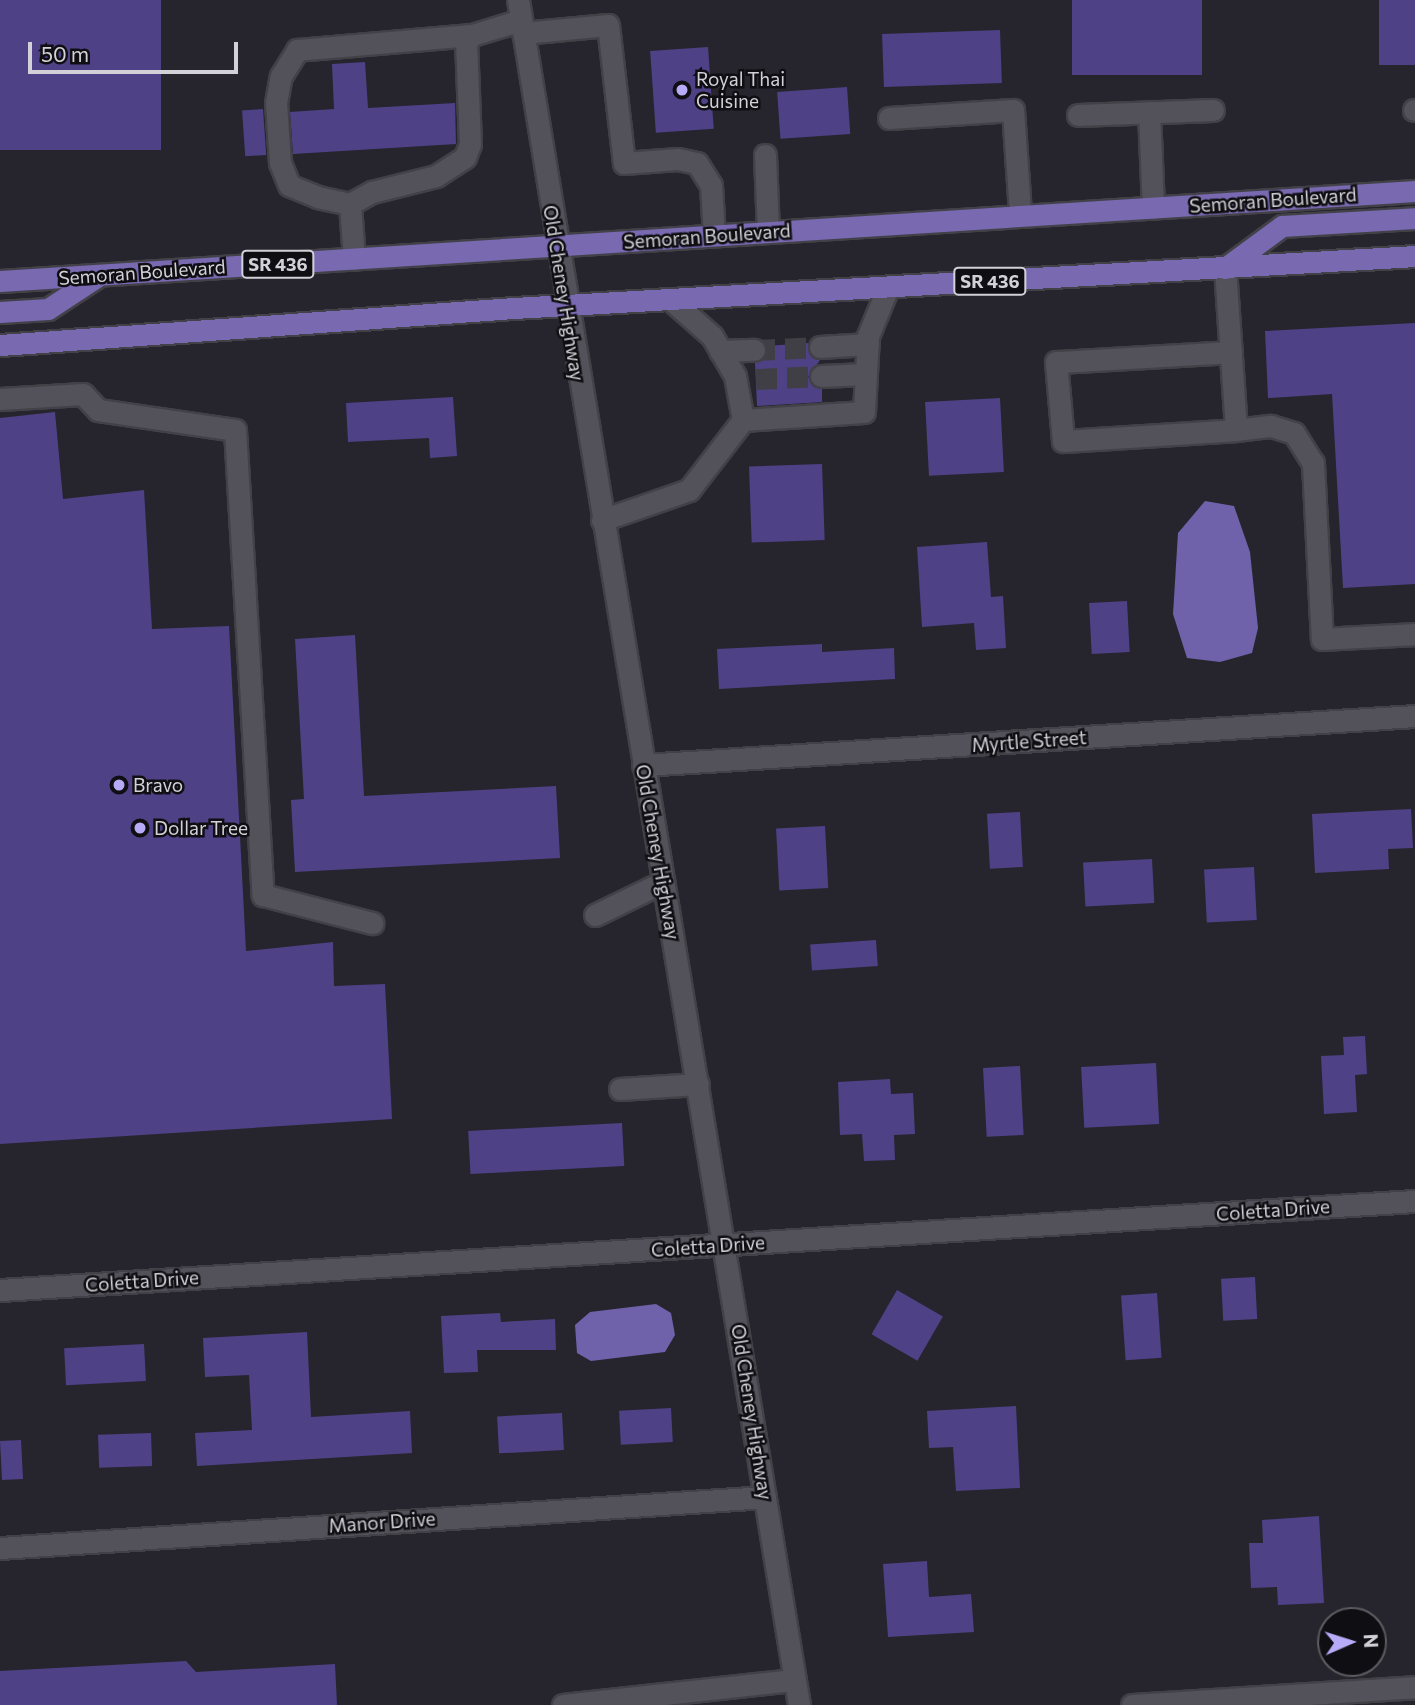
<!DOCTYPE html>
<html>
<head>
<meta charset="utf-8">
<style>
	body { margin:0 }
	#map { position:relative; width:1415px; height:1705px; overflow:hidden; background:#26252d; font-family:Commissioner,sans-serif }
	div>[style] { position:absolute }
	.water>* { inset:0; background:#6f62ab }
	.building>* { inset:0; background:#4f4186; transform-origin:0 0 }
	.minor-tunnel>* { height:21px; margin-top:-10.5px; transform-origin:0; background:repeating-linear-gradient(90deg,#403f46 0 21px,transparent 0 31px) }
	.roads { filter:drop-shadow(2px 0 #424147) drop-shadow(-2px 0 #424147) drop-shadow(0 2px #424147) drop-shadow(0 -2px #424147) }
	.minor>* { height:21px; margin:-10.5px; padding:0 10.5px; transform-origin:10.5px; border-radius:10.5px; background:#53525b }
	.major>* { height:21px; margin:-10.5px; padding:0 10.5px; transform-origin:10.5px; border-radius:10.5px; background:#7869b1 }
	.dots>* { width:19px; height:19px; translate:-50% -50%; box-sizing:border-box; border:4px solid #0f0e12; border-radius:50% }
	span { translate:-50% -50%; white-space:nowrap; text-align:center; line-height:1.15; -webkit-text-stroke:5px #0f0e12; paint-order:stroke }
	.shield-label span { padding:2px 5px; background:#0f0e12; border:2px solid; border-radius:5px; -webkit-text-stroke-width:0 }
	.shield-label { font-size:18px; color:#d2d1d7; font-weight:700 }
	.poi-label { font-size:19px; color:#d2d1d7 }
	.left { translate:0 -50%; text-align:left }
	.street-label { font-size:19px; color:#d2d1d7 }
	.north { position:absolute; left:1317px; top:1607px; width:70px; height:70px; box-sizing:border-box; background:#0f0e12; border:2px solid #5d5c61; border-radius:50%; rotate:87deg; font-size:19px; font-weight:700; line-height:28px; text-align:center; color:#d2d1d7 }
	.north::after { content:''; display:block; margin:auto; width:24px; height:32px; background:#b7abf8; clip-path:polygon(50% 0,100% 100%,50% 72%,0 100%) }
	.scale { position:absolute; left:28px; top:42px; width:210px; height:32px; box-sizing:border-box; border:4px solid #d2d1d7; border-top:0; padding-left:9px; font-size:21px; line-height:24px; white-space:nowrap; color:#d2d1d7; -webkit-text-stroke:5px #0f0e12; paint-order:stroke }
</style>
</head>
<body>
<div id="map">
	<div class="water">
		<i style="clip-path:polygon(1205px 501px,1234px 506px,1250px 552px,1258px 628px,1252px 653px,1220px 662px,1187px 658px,1173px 614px,1178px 533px)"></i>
		<i style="clip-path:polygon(656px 1304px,671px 1313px,675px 1335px,665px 1352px,591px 1361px,577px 1353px,575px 1325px,590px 1312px)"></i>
	</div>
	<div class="building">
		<i style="left:0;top:0;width:161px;height:150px"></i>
		<i style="left:1072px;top:0;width:130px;height:75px"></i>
		<i style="left:1379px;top:0;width:36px;height:65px"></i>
		<i style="left:1000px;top:30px;width:53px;height:118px;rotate:88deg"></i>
		<i style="left:708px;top:47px;width:82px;height:58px;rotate:86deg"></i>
		<i style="clip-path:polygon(365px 62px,368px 108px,455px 103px,456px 144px,293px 154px,290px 112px,334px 109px,332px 64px)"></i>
		<i style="left:847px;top:87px;width:47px;height:70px;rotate:86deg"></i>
		<i style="left:263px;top:109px;width:46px;height:21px;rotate:86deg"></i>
		<i style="clip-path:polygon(1415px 323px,1415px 584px,1343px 588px,1332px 394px,1268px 398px,1265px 331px)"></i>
		<i style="clip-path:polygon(808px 343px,810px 355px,820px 360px,808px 377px,822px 389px,822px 402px,757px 406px,755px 363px,765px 357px,766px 346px)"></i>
		<i style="clip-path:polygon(453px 397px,457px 456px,430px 458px,429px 438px,348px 442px,346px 403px)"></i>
		<i style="left:1000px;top:398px;width:74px;height:75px;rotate:87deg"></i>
		<i style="clip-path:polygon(55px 412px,63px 499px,144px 490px,152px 629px,229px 626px,246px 951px,333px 942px,334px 986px,385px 984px,392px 1119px,0 1144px,0 418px)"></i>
		<i style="left:822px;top:464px;width:76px;height:73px;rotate:88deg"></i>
		<i style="clip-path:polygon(987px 542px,991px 597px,1003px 596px,1006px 648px,976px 650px,974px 623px,922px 627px,917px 547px)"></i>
		<i style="left:1127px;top:601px;width:51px;height:38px;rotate:87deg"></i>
		<i style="clip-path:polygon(355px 635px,364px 796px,556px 786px,560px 858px,295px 872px,291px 800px,304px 799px,295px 639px)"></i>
		<i style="clip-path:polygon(822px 644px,822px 652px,894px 648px,895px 679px,719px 689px,717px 649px)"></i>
		<i style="clip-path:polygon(1411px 809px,1413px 848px,1388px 849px,1389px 869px,1315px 873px,1312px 814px)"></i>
		<i style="left:1020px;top:812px;width:55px;height:33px;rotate:87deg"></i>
		<i style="left:825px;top:826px;width:62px;height:49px;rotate:87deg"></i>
		<i style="left:1152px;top:859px;width:44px;height:69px;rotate:87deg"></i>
		<i style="left:1254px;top:867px;width:53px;height:50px;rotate:87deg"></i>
		<i style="left:876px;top:940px;width:26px;height:66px;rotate:86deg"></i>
		<i style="clip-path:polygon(1365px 1036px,1367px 1074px,1355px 1075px,1357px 1112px,1324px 1114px,1321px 1056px,1344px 1055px,1343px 1037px)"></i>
		<i style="left:1156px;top:1063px;width:61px;height:75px;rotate:87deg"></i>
		<i style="left:1020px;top:1066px;width:69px;height:37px;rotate:87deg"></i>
		<i style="clip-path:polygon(890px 1079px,891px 1094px,913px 1093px,915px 1134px,894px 1135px,895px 1160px,864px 1161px,862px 1134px,840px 1135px,838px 1082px)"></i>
		<i style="left:622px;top:1123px;width:43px;height:154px;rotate:87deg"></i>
		<i style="left:1255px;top:1277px;width:42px;height:34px;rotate:87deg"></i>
		<i style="left:897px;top:1290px;width:53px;height:51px;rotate:30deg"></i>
		<i style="left:1157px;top:1293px;width:65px;height:36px;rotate:86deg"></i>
		<i style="clip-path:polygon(500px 1313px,501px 1322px,555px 1319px,556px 1350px,477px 1350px,478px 1372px,444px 1373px,441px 1316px)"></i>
		<i style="clip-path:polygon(307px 1332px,311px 1417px,410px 1411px,412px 1453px,197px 1466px,195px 1433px,252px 1430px,249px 1375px,205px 1377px,203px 1338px)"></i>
		<i style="left:144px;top:1344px;width:37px;height:80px;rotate:87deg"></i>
		<i style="clip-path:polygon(1016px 1406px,1020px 1488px,956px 1491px,953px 1447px,929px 1448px,927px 1411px)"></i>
		<i style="left:671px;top:1408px;width:34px;height:52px;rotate:87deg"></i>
		<i style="left:562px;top:1413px;width:37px;height:65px;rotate:87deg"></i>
		<i style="left:151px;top:1433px;width:33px;height:53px;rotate:88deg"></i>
		<i style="left:21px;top:1440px;width:39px;height:21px;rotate:87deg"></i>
		<i style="clip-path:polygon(1319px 1516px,1324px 1603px,1278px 1605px,1277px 1587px,1251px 1588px,1249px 1543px,1263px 1543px,1262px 1520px)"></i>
		<i style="clip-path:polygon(927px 1561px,929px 1597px,971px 1594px,974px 1632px,888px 1637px,883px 1564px)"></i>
		<i style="clip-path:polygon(186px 1661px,196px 1672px,335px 1664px,337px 1705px,0 1705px,0 1671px)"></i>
	</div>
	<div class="minor-tunnel">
		<i style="left:754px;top:350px;width:66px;rotate:-2.6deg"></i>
		<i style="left:756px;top:379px;width:65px;rotate:-2.6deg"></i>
	</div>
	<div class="roads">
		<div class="minor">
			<i style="left:518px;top:0;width:1728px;rotate:80.64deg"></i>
			<i style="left:523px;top:33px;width:85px;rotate:-5.4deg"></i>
			<i style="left:608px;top:25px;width:139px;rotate:83.4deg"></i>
			<i style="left:624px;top:163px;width:54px;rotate:-4.2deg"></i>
			<i style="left:678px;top:159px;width:19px;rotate:12deg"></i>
			<i style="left:697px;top:163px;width:26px;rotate:58deg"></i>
			<i style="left:711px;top:185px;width:50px;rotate:86.6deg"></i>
			<i style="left:1414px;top:110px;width:1px"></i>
			<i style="left:1149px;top:112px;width:96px;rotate:87.6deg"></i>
			<i style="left:1078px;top:115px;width:135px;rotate:-2.1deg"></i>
			<i style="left:889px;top:118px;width:124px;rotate:-3.7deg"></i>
			<i style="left:1013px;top:110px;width:104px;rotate:86.1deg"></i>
			<i style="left:765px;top:155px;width:77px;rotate:87.8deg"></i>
			<i style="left:350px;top:204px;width:33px;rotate:-168deg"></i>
			<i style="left:318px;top:197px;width:31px;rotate:-158deg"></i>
			<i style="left:289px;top:185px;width:24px;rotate:-112deg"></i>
			<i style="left:280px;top:163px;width:60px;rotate:-93.8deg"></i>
			<i style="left:276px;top:103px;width:27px;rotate:-80deg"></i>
			<i style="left:281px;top:76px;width:31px;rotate:-58deg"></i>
			<i style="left:297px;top:50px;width:176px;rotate:-4.9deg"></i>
			<i style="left:354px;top:259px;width:55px;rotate:-94.2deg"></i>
			<i style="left:350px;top:204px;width:25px;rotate:-29deg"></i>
			<i style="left:372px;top:192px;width:66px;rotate:-14deg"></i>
			<i style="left:436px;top:176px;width:35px;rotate:-33deg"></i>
			<i style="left:465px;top:157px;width:14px;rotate:-69deg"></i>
			<i style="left:470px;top:144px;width:102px;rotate:-92.2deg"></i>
			<i style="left:466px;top:42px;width:9px;rotate:-49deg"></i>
			<i style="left:472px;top:35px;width:51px;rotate:-17deg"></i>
			<i style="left:1225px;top:268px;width:162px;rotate:86.1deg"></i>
			<i style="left:1236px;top:430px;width:35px;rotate:-7deg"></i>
			<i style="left:1271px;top:426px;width:24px;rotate:17deg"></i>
			<i style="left:1294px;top:433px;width:36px;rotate:58deg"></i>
			<i style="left:1313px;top:463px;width:176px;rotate:87.1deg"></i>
			<i style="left:1322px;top:639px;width:93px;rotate:-3.1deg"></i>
			<i style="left:670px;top:299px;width:56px;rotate:41.4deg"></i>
			<i style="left:712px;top:336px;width:46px;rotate:60.1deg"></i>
			<i style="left:735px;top:376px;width:45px;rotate:79.7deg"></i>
			<i style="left:820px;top:347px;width:48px;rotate:-3.6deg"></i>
			<i style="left:720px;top:351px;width:34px;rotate:-2deg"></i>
			<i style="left:1231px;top:352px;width:175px;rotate:176.7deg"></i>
			<i style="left:1056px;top:362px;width:79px;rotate:84.9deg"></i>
			<i style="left:1063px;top:441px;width:173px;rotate:-3.6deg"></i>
			<i style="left:821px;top:376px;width:45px;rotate:-2.5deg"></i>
			<i style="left:0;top:399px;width:83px;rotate:-3.4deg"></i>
			<i style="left:83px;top:394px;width:22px;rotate:47deg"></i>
			<i style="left:98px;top:410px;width:138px;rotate:8.3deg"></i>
			<i style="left:235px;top:430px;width:466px;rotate:86.6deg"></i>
			<i style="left:263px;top:895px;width:113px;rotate:14.4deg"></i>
			<i style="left:602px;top:520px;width:92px;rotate:-19deg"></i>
			<i style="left:689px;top:490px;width:88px;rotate:-52.4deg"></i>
			<i style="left:743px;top:420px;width:121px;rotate:-3.8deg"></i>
			<i style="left:864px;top:412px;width:76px;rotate:-87deg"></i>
			<i style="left:868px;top:336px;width:53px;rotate:-67.8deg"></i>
			<i style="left:643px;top:765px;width:774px;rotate:-3.63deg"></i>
			<i style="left:595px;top:915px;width:76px;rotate:-25.9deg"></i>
			<i style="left:620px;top:1089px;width:78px;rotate:-3.7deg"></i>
			<i style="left:0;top:1290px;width:1418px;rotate:-3.6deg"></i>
			<i style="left:0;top:1548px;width:767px;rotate:-3.81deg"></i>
			<i style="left:563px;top:1705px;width:233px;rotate:-6.2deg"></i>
			<i style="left:1132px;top:1705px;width:284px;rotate:-3.6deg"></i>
		</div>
		<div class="major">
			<i style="left:1225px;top:268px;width:71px;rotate:-36.4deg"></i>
			<i style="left:1282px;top:226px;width:133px;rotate:-3.4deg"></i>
			<i style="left:0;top:281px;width:1418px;rotate:-3.64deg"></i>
			<i style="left:0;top:312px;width:48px;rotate:-3.6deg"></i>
			<i style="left:48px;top:309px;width:60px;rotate:-33.4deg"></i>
			<i style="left:0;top:345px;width:515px;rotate:-4.12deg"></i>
			<i style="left:514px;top:308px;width:902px;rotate:-3.3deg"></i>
		</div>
	</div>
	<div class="dots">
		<i style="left:682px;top:90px;background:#b7abf8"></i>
		<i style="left:119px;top:785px;background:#b7abf8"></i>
		<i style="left:140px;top:828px;background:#b7abf8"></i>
	</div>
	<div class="shield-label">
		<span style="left:278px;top:264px">SR 436</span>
		<span style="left:990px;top:281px">SR 436</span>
	</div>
	<div class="poi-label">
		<span class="left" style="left:696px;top:90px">Royal Thai<br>Cuisine</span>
		<span class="left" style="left:133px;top:785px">Bravo</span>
		<span class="left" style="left:154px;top:828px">Dollar Tree</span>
	</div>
	<div class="street-label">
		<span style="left:1273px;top:200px;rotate:-4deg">Semoran Boulevard</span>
		<span style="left:707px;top:236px;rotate:-4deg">Semoran Boulevard</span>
		<span style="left:142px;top:272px;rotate:-4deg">Semoran Boulevard</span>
		<span style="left:564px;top:293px;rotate:81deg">Old Cheney Highway</span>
		<span style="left:1029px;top:741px;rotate:-4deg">Myrtle Street</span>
		<span style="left:658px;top:852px;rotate:80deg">Old Cheney Highway</span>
		<span style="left:1273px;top:1210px;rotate:-4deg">Coletta Drive</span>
		<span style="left:708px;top:1246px;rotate:-4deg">Coletta Drive</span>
		<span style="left:142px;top:1281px;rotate:-4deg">Coletta Drive</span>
		<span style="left:752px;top:1412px;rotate:81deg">Old Cheney Highway</span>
		<span style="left:382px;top:1522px;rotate:-4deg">Manor Drive</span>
	</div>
	<div class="north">N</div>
	<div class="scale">50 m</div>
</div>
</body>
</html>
